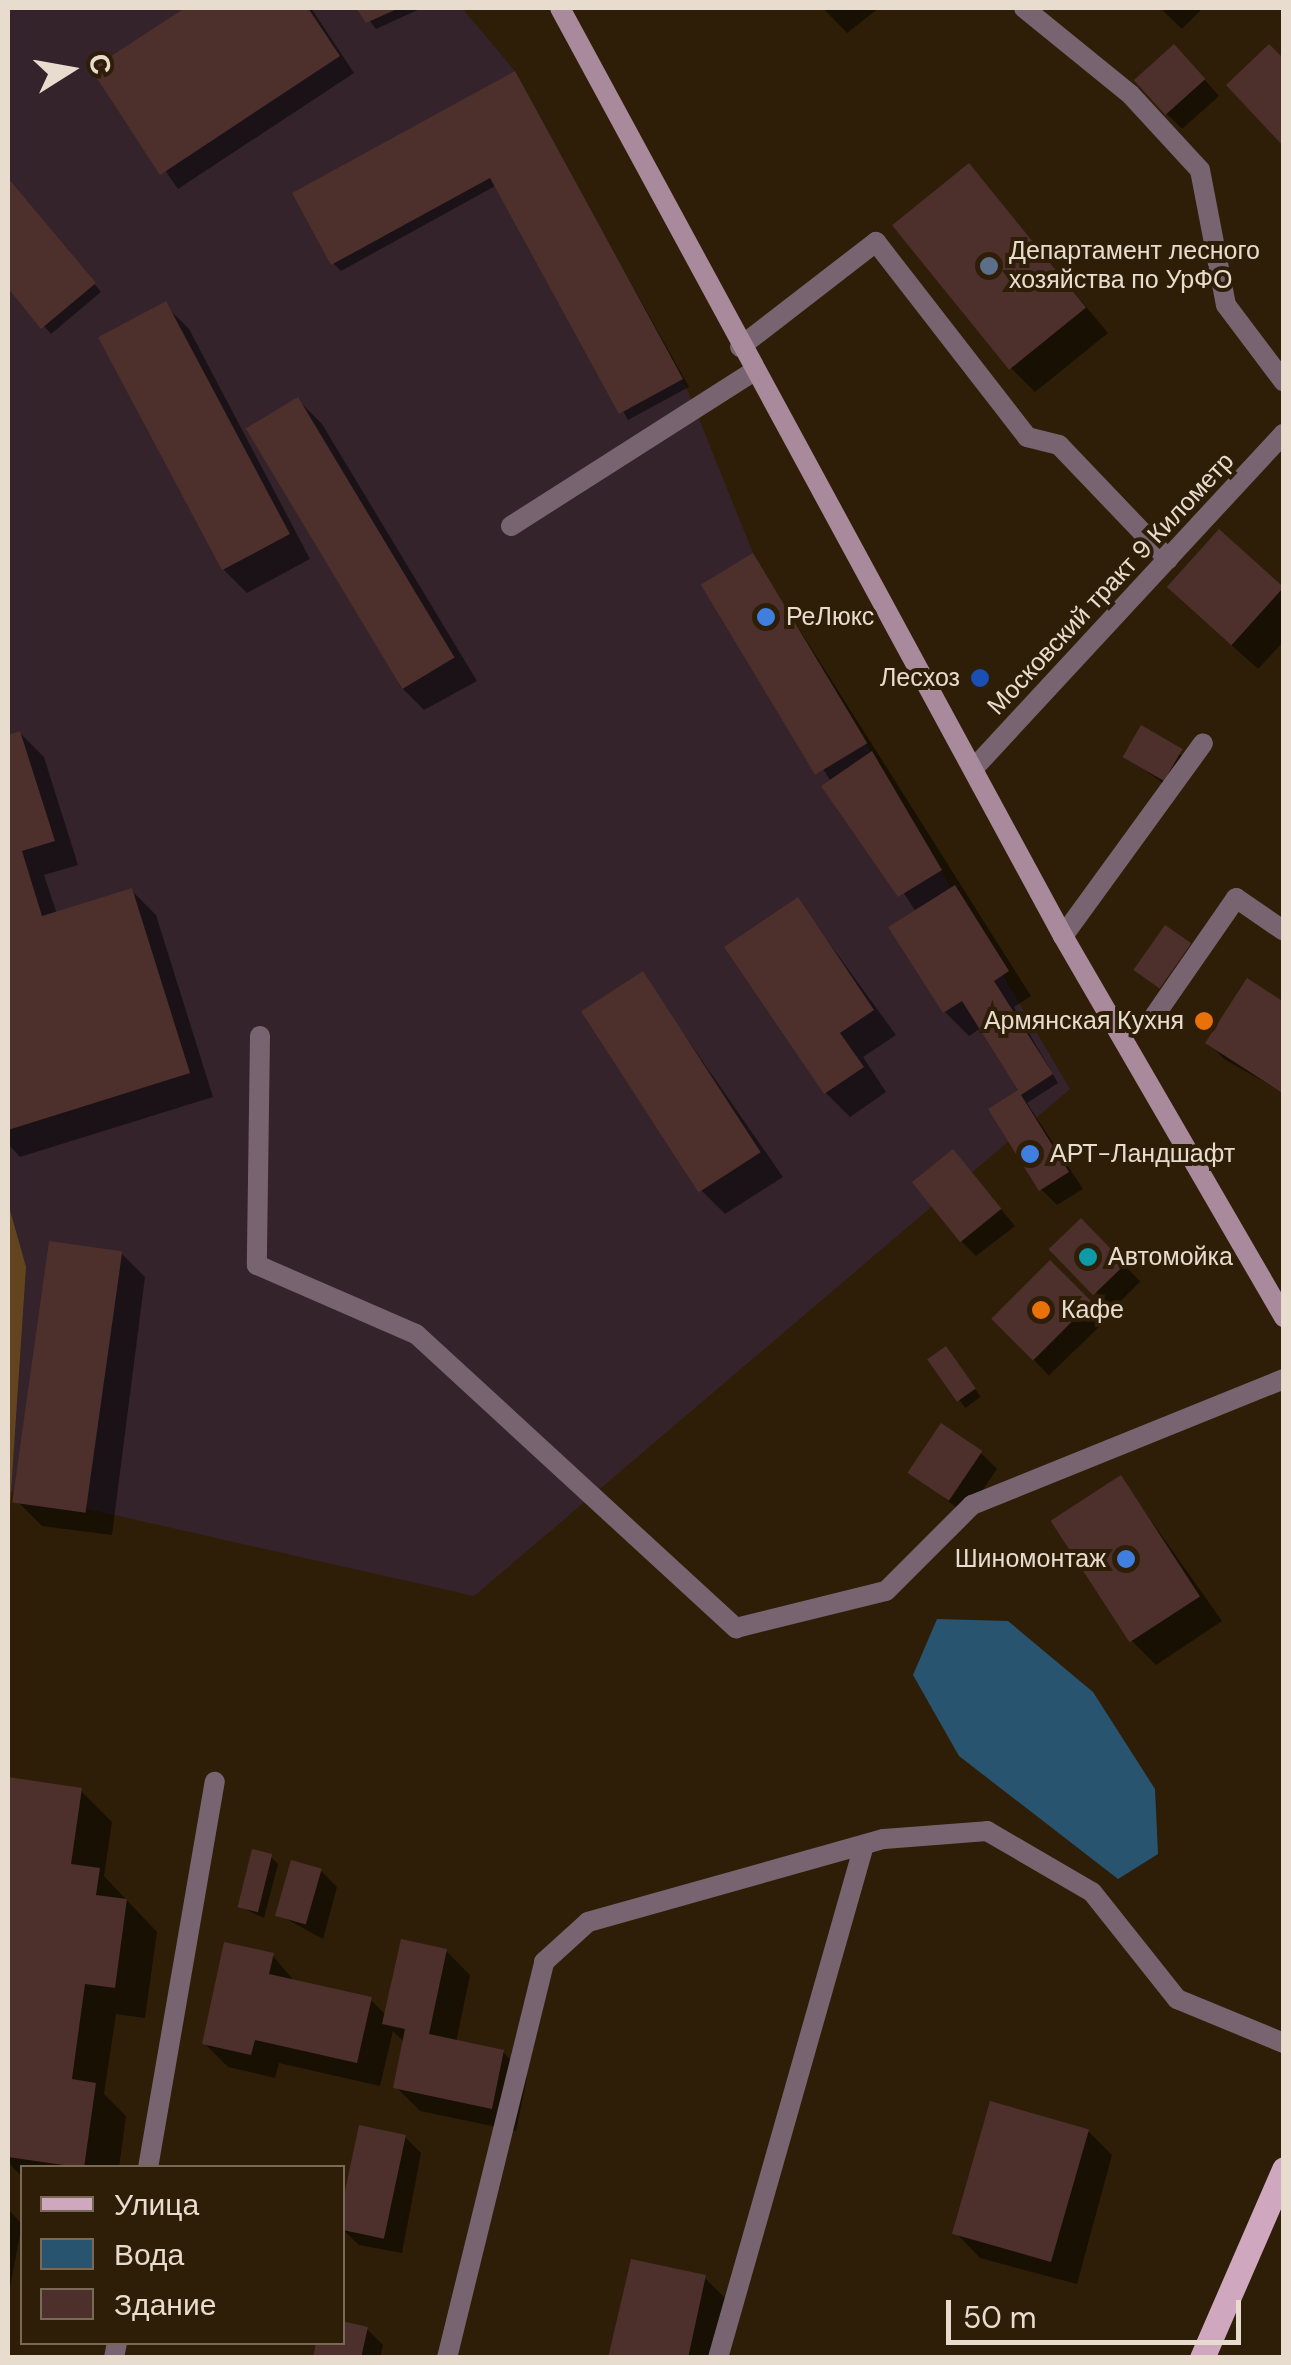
<!DOCTYPE html>
<html>
<head>
<meta charset="utf-8">
<style>
	body { margin:0 }
	#map { position:relative; width:1291px; height:2365px; overflow:hidden; background:#2e1e07; font-family:"DM Sans",sans-serif }
	div>[style] { position:absolute }
	.industrial>* { inset:0; background:#34232b }
	.forest>* { inset:0; background:#62451e }
	.water>* { inset:0; background:#285470 }
	.shadow>* { inset:0; background:#0007; transform-origin:0 0 }
	.building>* { inset:0; background:#4d2f2b; transform-origin:0 0 }
	.lane>* { height:20px; margin:-10px; padding:0 10px; transform-origin:10px; border-radius:10px; background:#786470 }
	.street>* { height:20px; margin:-10px; padding:0 10px; transform-origin:10px; border-radius:10px; background:#786470 }
	.secondary>* { height:20px; margin:-10px; padding:0 10px; transform-origin:10px; border-radius:10px; background:#a98a9d }
	.primary>* { height:25px; margin:-12.5px; padding:0 12.5px; transform-origin:12.5px; border-radius:12.5px; background:#cfa8c0 }
	.dots>* { width:28px; height:28px; translate:-50% -50%; box-sizing:border-box; border:5px solid #2e1e07; border-radius:50% }
	span { translate:-50% -50%; white-space:nowrap; text-align:center; line-height:1.15; -webkit-text-stroke:8px #2e1e07; paint-order:stroke }
	.poi-label { font-size:25px; color:#e7dcce }
	.left { translate:0 -50%; text-align:left }
	.right { translate:-100% -50%; text-align:right }
	.street-label { font-size:25px; color:#e7dcce }
	.frame { position:absolute; inset:0; border:10px solid #e7dcce; pointer-events:none }
	.legend { position:absolute; left:20px; top:2165px; width:325px; height:180px; box-sizing:border-box; background:#2e1e07; border:2px solid #786a57; margin:0; padding:12px 18px; list-style:none; font-size:30px; color:#e7dcce }
	.legend li { display:flex; align-items:center; gap:20px; height:50px }
	.legend b { width:50px; border:2px solid #786a57 }
	.north { position:absolute; left:20px; top:20px; width:100px; height:100px; -webkit-text-stroke:8px #2e1e07; paint-order:stroke; rotate:79deg; font-size:28px; font-weight:700; line-height:40px; text-align:center; color:#e7dcce }
	.north::after { content:''; display:block; margin:auto; width:35px; height:45px; background:#e7dcce; clip-path:polygon(50% 0,100% 100%,50% 72%,0 100%) }
	.scale { position:absolute; left:946px; top:2300px; width:295px; height:45px; box-sizing:border-box; border:5px solid #e7dcce; border-top:0; padding-left:12px; font-size:30px; line-height:35px; white-space:nowrap; color:#e7dcce; -webkit-text-stroke:8px #2e1e07; paint-order:stroke }
</style>
</head>
<body>
<div id="map">
	<div class="industrial">
		<i style="clip-path:polygon(8px 8px,462px 8px,515px 71px,683px 379px,753px 553px,1070px 1089px,474px 1596px,8px 1491px)"></i>
	</div>
	<div class="forest">
		<i style="clip-path:polygon(8px 1203px,26px 1267px,8px 1537px)"></i>
	</div>
	<div class="water">
		<i style="clip-path:polygon(937px 1619px,1008px 1621px,1093px 1692px,1155px 1789px,1158px 1854px,1118px 1879px,959px 1756px,913px 1675px)"></i>
	</div>
	<div class="shadow">
		<i style="clip-path:polygon(189px 8px,311px 8px,354px 73px,178px 189px,95px 70px)"></i>
		<i style="clip-path:polygon(359px 8px,422px 8px,376px 29px)"></i>
		<i style="clip-path:polygon(823px 8px,879px 8px,847px 33px)"></i>
		<i style="clip-path:polygon(1160px 8px,1203px 8px,1182px 29px)"></i>
		<i style="clip-path:polygon(1190px 63px,1219px 96px,1182px 129px,1166px 113px)"></i>
		<i style="clip-path:polygon(514px 74px,689px 387px,628px 420px,497px 185px,341px 271px,333px 263px)"></i>
		<i style="clip-path:polygon(969px 166px,1108px 333px,1035px 392px,1011px 368px)"></i>
		<i style="clip-path:polygon(8px 181px,101px 292px,51px 334px,8px 284px)"></i>
		<i style="clip-path:polygon(165px 305px,189px 329px,310px 559px,247px 593px,223px 569px)"></i>
		<i style="clip-path:polygon(298px 400px,322px 424px,477px 681px,424px 710px,400px 686px)"></i>
		<i style="clip-path:polygon(1220px 532px,1284px 590px,1284px 641px,1258px 669px,1194px 611px)"></i>
		<i style="clip-path:polygon(753px 556px,1031px 996px,1014px 1007px,1058px 1083px,1027px 1103px,1083px 1189px,1057px 1205px,1041px 1189px,1020px 1092px,981px 1028px,969px 1036px,945px 1012px,916px 912px,704px 586px)"></i>
		<i style="left:1142px;top:728px;width:67px;height:33px;rotate:35deg"></i>
		<i style="clip-path:polygon(20px 733px,44px 757px,78px 865px,44px 875px,57px 914px,132px 891px,156px 915px,213px 1097px,20px 1157px,8px 1144px,8px 737px)"></i>
		<i style="clip-path:polygon(798px 900px,896px 1035px,863px 1057px,886px 1092px,850px 1117px,826px 1093px)"></i>
		<i style="clip-path:polygon(642px 974px,783px 1177px,725px 1214px,701px 1190px)"></i>
		<i style="clip-path:polygon(1209px 1043px,1284px 1093px,1224px 1059px)"></i>
		<i style="clip-path:polygon(953px 1152px,1015px 1226px,976px 1256px,960px 1240px)"></i>
		<i style="left:1081px;top:1222px;width:84px;height:39px;rotate:45deg"></i>
		<i style="clip-path:polygon(121px 1253px,145px 1277px,112px 1535px,42px 1526px,18px 1502px)"></i>
		<i style="left:1050px;top:1263px;width:80px;height:79px;rotate:46deg"></i>
		<i style="left:946px;top:1349px;width:59px;height:19px;rotate:54deg"></i>
		<i style="clip-path:polygon(981px 1453px,997px 1469px,966px 1515px,911px 1472px)"></i>
		<i style="clip-path:polygon(1121px 1478px,1222px 1621px,1156px 1665px,1132px 1641px)"></i>
		<i style="clip-path:polygon(8px 1780px,81px 1791px,112px 1822px,104px 1876px,157px 1932px,145px 2018px,116px 2014px,104px 2094px,126px 2116px,119px 2168px,22px 2168px,22px 2177px,8px 2162px)"></i>
		<i style="clip-path:polygon(271px 1857px,278px 1864px,264px 1918px,240px 1907px)"></i>
		<i style="clip-path:polygon(321px 1871px,337px 1887px,323px 1939px,279px 1915px)"></i>
		<i style="clip-path:polygon(446px 1951px,470px 1975px,456px 2043px,503px 2052px,527px 2077px,516px 2131px,420px 2111px,396px 2087px,405px 2043px,393px 2031px,380px 2086px,279px 2063px,275px 2078px,228px 2067px,204px 2043px,273px 1956px,296px 1983px,371px 2000px,387px 2016px)"></i>
		<i style="clip-path:polygon(1088px 2131px,1112px 2155px,1077px 2284px,980px 2258px,956px 2233px)"></i>
		<i style="clip-path:polygon(405px 2137px,421px 2153px,402px 2253px,359px 2245px,342px 2229px)"></i>
		<i style="clip-path:polygon(8px 2209px,22px 2224px,8px 2298px)"></i>
		<i style="clip-path:polygon(705px 2278px,729px 2302px,716px 2358px,611px 2358px)"></i>
		<i style="clip-path:polygon(367px 2329px,383px 2345px,380px 2358px,315px 2358px)"></i>
	</div>
	<div class="building">
		<i style="clip-path:polygon(185px 8px,308px 8px,340px 56px,160px 175px,91px 69px)"></i>
		<i style="clip-path:polygon(356px 8px,399px 8px,366px 23px)"></i>
		<i style="left:1174px;top:44px;width:47px;height:54px;rotate:48deg"></i>
		<i style="clip-path:polygon(1269px 44px,1284px 59px,1284px 147px,1226px 85px)"></i>
		<i style="clip-path:polygon(515px 71px,683px 379px,619px 414px,490px 178px,331px 265px,292px 193px)"></i>
		<i style="left:969px;top:163px;width:186px;height:99px;rotate:51deg"></i>
		<i style="clip-path:polygon(8px 178px,96px 283px,41px 329px,8px 288px)"></i>
		<i style="left:166px;top:301px;width:264px;height:77px;rotate:62deg"></i>
		<i style="left:298px;top:397px;width:304px;height:61px;rotate:59deg"></i>
		<i style="left:1219px;top:529px;width:87px;height:78px;rotate:42deg"></i>
		<i style="left:753px;top:553px;width:222px;height:61px;rotate:59deg"></i>
		<i style="left:1141px;top:725px;width:48px;height:37px;rotate:30deg"></i>
		<i style="clip-path:polygon(20px 731px,55px 841px,22px 851px,42px 916px,132px 888px,190px 1073px,8px 1130px,8px 735px)"></i>
		<i style="clip-path:polygon(872px 751px,942px 870px,898px 897px,821px 786px)"></i>
		<i style="clip-path:polygon(955px 885px,1009px 971px,994px 981px,1053px 1074px,1021px 1095px,1069px 1172px,1039px 1191px,988px 1109px,1018px 1090px,962px 1001px,943px 1013px,888px 927px)"></i>
		<i style="clip-path:polygon(798px 897px,874px 1010px,840px 1033px,864px 1067px,824px 1094px,724px 947px)"></i>
		<i style="left:1165px;top:925px;width:32px;height:55px;rotate:35deg"></i>
		<i style="left:643px;top:971px;width:216px;height:74px;rotate:57deg"></i>
		<i style="clip-path:polygon(1247px 978px,1284px 1002px,1284px 1094px,1205px 1043px)"></i>
		<i style="left:953px;top:1149px;width:77px;height:53px;rotate:51deg"></i>
		<i style="left:1081px;top:1218px;width:64px;height:45px;rotate:46deg"></i>
		<i style="left:49px;top:1241px;width:74px;height:264px;rotate:8deg"></i>
		<i style="left:1050px;top:1260px;width:59px;height:83px;rotate:45deg"></i>
		<i style="left:946px;top:1346px;width:52px;height:23px;rotate:55deg"></i>
		<i style="left:941px;top:1423px;width:50px;height:60px;rotate:34deg"></i>
		<i style="left:1121px;top:1475px;width:145px;height:84px;rotate:57deg"></i>
		<i style="clip-path:polygon(8px 1777px,82px 1788px,71px 1864px,100px 1868px,96px 1895px,127px 1899px,115px 1988px,85px 1984px,72px 2079px,96px 2083px,84px 2168px,8px 2157px)"></i>
		<i style="left:252px;top:1849px;width:21px;height:60px;rotate:14deg"></i>
		<i style="left:291px;top:1860px;width:32px;height:58px;rotate:16deg"></i>
		<i style="clip-path:polygon(401px 1939px,447px 1949px,429px 2034px,504px 2050px,492px 2109px,393px 2088px,405px 2029px,382px 2024px)"></i>
		<i style="clip-path:polygon(224px 1942px,274px 1953px,269px 1974px,372px 1997px,357px 2063px,255px 2040px,251px 2055px,202px 2044px)"></i>
		<i style="left:990px;top:2101px;width:103px;height:138px;rotate:16deg"></i>
		<i style="left:359px;top:2125px;width:48px;height:106px;rotate:12deg"></i>
		<i style="clip-path:polygon(631px 2259px,706px 2275px,688px 2358px,608px 2358px)"></i>
		<i style="clip-path:polygon(342px 2321px,368px 2327px,361px 2358px,313px 2358px,316px 2342px,342px 2342px)"></i>
	</div>
	<div class="lane">
		<i style="left:740px;top:347px;width:172px;rotate:-37.7deg"></i>
		<i style="left:876px;top:242px;width:247px;rotate:52.2deg"></i>
		<i style="left:1027px;top:437px;width:33px;rotate:14deg"></i>
		<i style="left:1059px;top:445px;width:158px;rotate:46.3deg"></i>
		<i style="left:511px;top:526px;width:287px;rotate:-32.5deg"></i>
		<i style="left:1063px;top:936px;width:238px;rotate:-54deg"></i>
		<i style="left:1153px;top:1018px;width:146px;rotate:-55.3deg"></i>
		<i style="left:1236px;top:898px;width:58px;rotate:34.5deg"></i>
		<i style="left:260px;top:1036px;width:229px;rotate:90.8deg"></i>
		<i style="left:257px;top:1265px;width:173px;rotate:23.5deg"></i>
		<i style="left:416px;top:1334px;width:435px;rotate:42.6deg"></i>
		<i style="left:736px;top:1628px;width:154px;rotate:-13.9deg"></i>
		<i style="left:886px;top:1591px;width:122px;rotate:-45deg"></i>
		<i style="left:972px;top:1505px;width:336px;rotate:-22deg"></i>
	</div>
	<div class="street">
		<i style="left:1024px;top:8px;width:136px;rotate:39.1deg"></i>
		<i style="left:1130px;top:94px;width:103px;rotate:47.4deg"></i>
		<i style="left:1200px;top:170px;width:137px;rotate:79.1deg"></i>
		<i style="left:1226px;top:305px;width:96px;rotate:53deg"></i>
		<i style="left:974px;top:768px;width:456px;rotate:-47.2deg"></i>
		<i style="left:148px;top:2168px;width:392px;rotate:-80.2deg"></i>
		<i style="left:114px;top:2358px;width:16px;rotate:-79deg"></i>
		<i style="left:447px;top:2358px;width:408px;rotate:-76.2deg"></i>
		<i style="left:544px;top:1962px;width:59px;rotate:-42.3deg"></i>
		<i style="left:588px;top:1922px;width:307px;rotate:-15.7deg"></i>
		<i style="left:884px;top:1839px;width:103px;rotate:-4.4deg"></i>
		<i style="left:987px;top:1831px;width:121px;rotate:30.2deg"></i>
		<i style="left:1092px;top:1892px;width:137px;rotate:51.5deg"></i>
		<i style="left:1177px;top:1999px;width:116px;rotate:22.4deg"></i>
		<i style="left:718px;top:2358px;width:533px;rotate:-74.11deg"></i>
	</div>
	<div class="secondary">
		<i style="left:560px;top:8px;width:1056px;rotate:61.54deg"></i>
		<i style="left:1063px;top:936px;width:441px;rotate:59.9deg"></i>
	</div>
	<div class="primary">
		<i style="left:1202px;top:2358px;width:206px;rotate:-66.5deg"></i>
	</div>
	<div class="dots">
		<i style="left:989px;top:266px;background:#5c6f8a"></i>
		<i style="left:766px;top:617px;background:#3f7fe0"></i>
		<i style="left:980px;top:678px;background:#1a4fb4"></i>
		<i style="left:1204px;top:1021px;background:#e8710a"></i>
		<i style="left:1030px;top:1154px;background:#3f7fe0"></i>
		<i style="left:1088px;top:1257px;background:#0f9aa8"></i>
		<i style="left:1041px;top:1310px;background:#e8710a"></i>
		<i style="left:1126px;top:1559px;background:#3f7fe0"></i>
	</div>
	<div class="poi-label">
		<span class="left" style="left:1009px;top:266px">Департамент лесного<br>хозяйства по УрФО</span>
		<span class="left" style="left:786px;top:617px">РеЛюкс</span>
		<span class="right" style="left:960px;top:678px">Лесхоз</span>
		<span class="right" style="left:1184px;top:1021px">Армянская Кухня</span>
		<span class="left" style="left:1050px;top:1154px">АРТ-Ландшафт</span>
		<span class="left" style="left:1108px;top:1257px">Автомойка</span>
		<span class="left" style="left:1061px;top:1310px">Кафе</span>
		<span class="right" style="left:1106px;top:1559px">Шиномонтаж</span>
	</div>
	<div class="street-label">
		<span style="left:1111px;top:584px;rotate:-47deg">Московский тракт 9 Километр</span>
	</div>
	<div class="frame"></div>
	<ul class="legend">
	<li><b style="height:12px;background:#cfa8c0"></b>Улица</li>
	<li><b style="height:28px;background:#285470"></b>Вода</li>
	<li><b style="height:28px;background:#4d2f2b"></b>Здание</li>
	</ul>
	<div class="north">С</div>
	<div class="scale">50 m</div>
</div>
</body>
</html>
